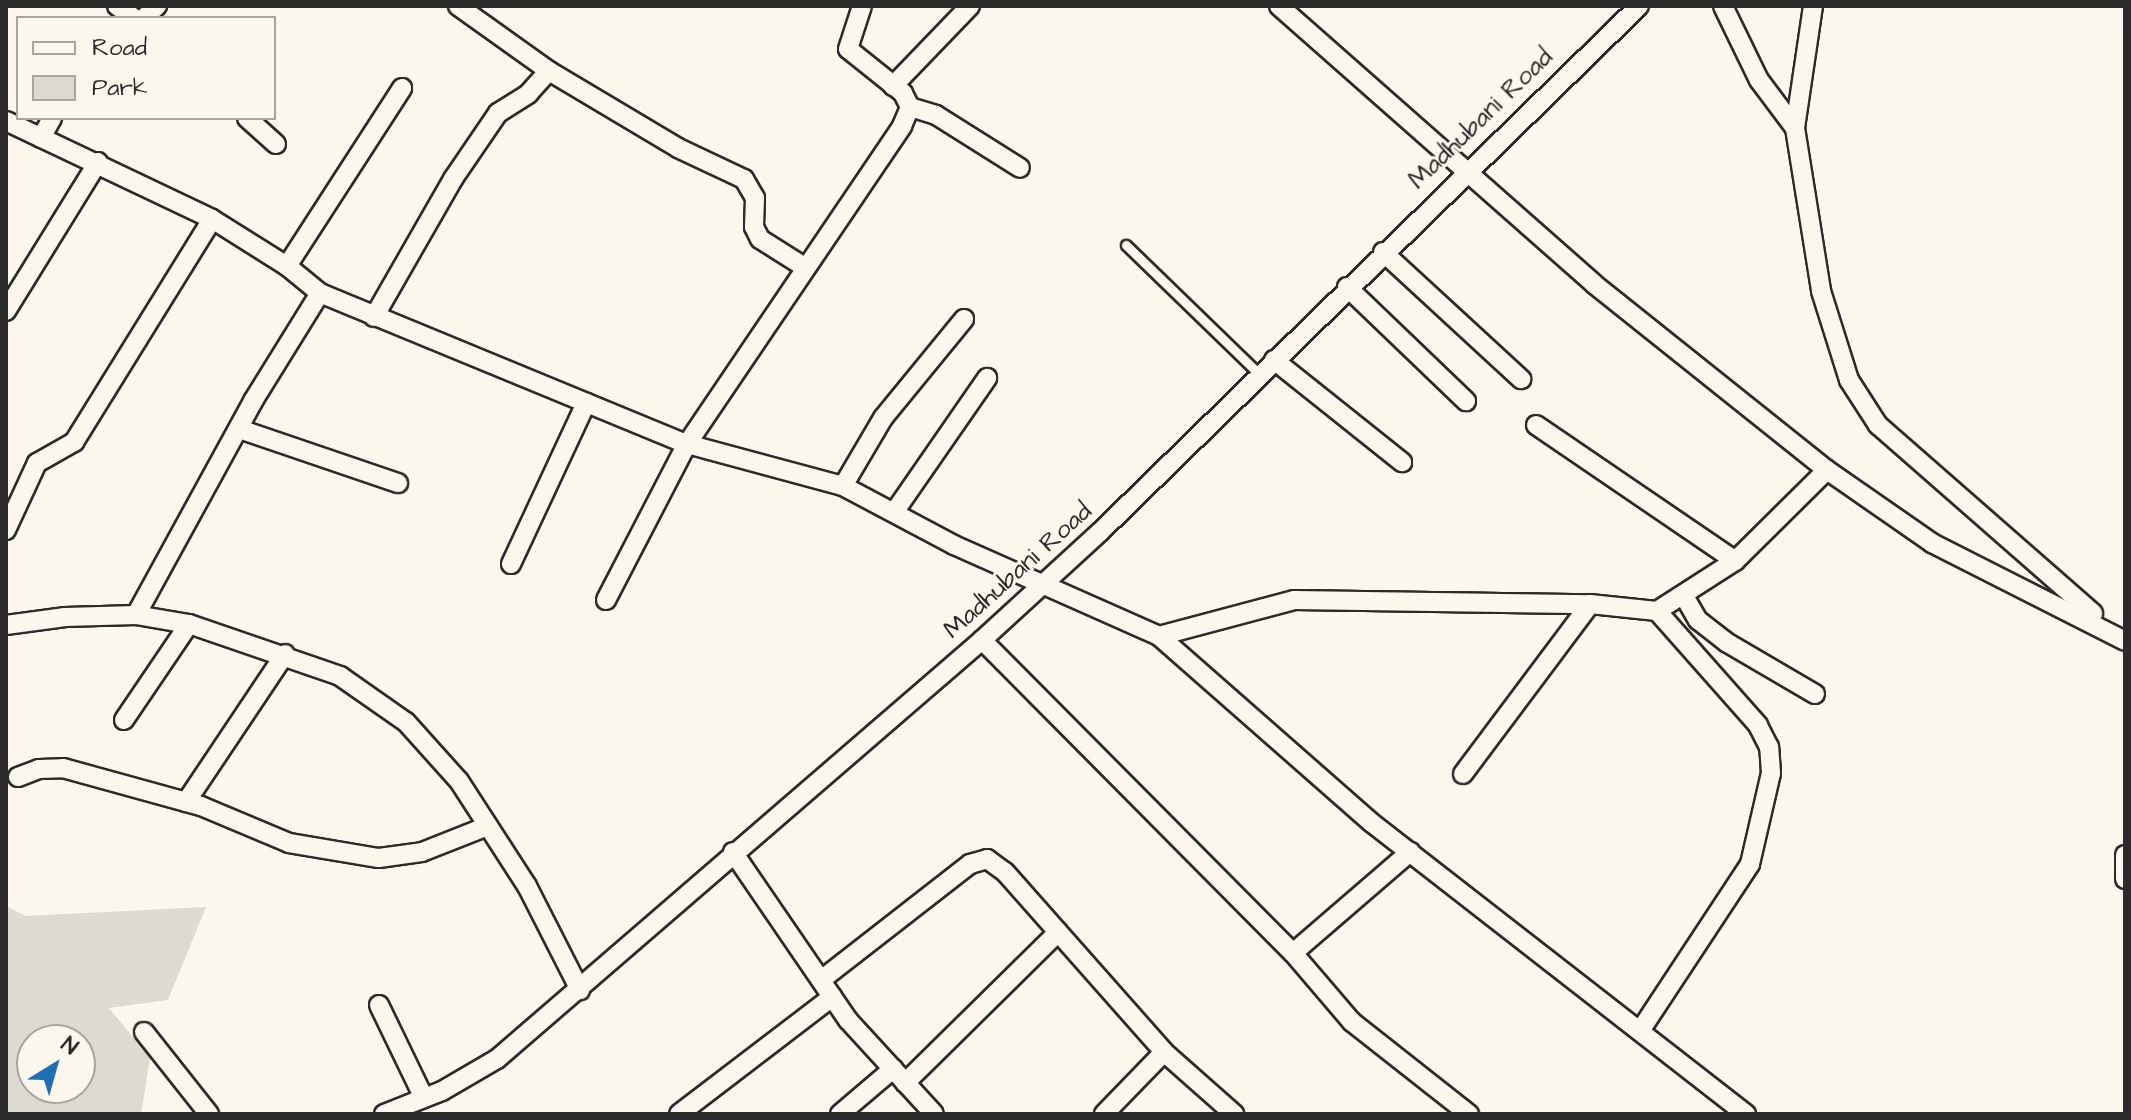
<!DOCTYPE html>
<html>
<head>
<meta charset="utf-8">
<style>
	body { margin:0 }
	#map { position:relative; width:2131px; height:1120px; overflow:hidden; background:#fbf7ec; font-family:"Architects Daughter",sans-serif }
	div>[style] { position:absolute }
	.green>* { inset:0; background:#dddad0 }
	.roads { filter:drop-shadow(2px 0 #2b2b2b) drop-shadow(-2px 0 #2b2b2b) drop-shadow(0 2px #2b2b2b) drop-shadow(0 -2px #2b2b2b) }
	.lane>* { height:9px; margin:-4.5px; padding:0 4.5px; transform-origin:4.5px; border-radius:4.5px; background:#fbf7ec }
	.street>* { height:18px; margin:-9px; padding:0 9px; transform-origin:9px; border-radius:9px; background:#fbf7ec }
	span { translate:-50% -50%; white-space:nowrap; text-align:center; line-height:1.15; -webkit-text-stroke:6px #fbf7ec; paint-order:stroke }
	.street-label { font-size:26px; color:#2b2b2b }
	.frame { position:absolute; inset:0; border:8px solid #2b2b2b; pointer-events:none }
	.legend { position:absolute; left:16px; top:16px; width:260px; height:104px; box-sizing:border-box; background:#fbf7ec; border:2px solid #a8a59f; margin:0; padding:10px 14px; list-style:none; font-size:24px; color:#2b2b2b }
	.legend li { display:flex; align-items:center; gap:16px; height:40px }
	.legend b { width:40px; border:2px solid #a8a59f }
	.north { position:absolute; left:16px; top:1024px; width:80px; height:80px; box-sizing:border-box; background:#fbf7ec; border:2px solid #a8a59f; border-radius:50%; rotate:37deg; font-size:22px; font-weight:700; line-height:32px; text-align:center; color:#2b2b2b }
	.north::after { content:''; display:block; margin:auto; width:28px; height:36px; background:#1f6fb2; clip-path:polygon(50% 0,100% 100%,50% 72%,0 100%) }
</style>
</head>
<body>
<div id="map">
	<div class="green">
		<i style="clip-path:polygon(evenodd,6px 906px,26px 916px,206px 907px,168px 1000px,109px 1008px,150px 1058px,141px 1114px,6px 1114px,6px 906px,32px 1040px,80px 1040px,80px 1088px,32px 1088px,32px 1040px)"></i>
	</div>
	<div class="roads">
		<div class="lane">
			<i style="left:1126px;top:245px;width:185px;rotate:44.1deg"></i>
		</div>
		<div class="street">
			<i style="left:117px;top:6px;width:21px;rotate:35deg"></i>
			<i style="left:458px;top:6px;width:112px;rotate:35.5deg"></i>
			<i style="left:549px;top:71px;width:150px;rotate:30.8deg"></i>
			<i style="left:678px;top:148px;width:73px;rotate:25.2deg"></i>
			<i style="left:744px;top:179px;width:22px;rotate:60deg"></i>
			<i style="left:755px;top:198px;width:29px;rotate:92deg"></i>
			<i style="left:754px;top:227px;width:13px;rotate:63deg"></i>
			<i style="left:760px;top:239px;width:54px;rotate:32.2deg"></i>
			<i style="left:1279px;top:6px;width:420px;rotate:41.4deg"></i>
			<i style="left:1594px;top:284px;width:298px;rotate:38.6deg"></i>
			<i style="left:1827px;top:470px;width:128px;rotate:34.8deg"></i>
			<i style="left:1932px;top:543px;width:216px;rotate:26.9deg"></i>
			<i style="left:1723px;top:6px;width:82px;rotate:64.1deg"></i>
			<i style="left:1759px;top:80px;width:60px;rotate:53.1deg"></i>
			<i style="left:1813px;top:6px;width:123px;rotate:98.4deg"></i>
			<i style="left:1795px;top:128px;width:165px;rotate:80.9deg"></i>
			<i style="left:1821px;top:291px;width:93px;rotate:72.5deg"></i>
			<i style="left:1849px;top:380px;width:54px;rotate:57.2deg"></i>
			<i style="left:1878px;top:425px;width:286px;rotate:41.2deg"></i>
			<i style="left:144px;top:18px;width:18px;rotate:-43deg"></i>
			<i style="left:893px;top:86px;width:111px;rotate:-46.1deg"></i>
			<i style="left:910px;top:107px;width:27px;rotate:17deg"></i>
			<i style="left:936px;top:115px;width:99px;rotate:32.2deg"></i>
			<i style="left:247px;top:118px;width:39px;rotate:42deg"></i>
			<i style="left:6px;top:121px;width:228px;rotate:25.4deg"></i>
			<i style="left:212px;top:219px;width:89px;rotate:32.1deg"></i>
			<i style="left:287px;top:266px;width:43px;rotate:39.3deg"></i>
			<i style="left:320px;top:293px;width:397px;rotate:22.4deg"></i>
			<i style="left:687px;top:444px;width:162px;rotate:15.1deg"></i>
			<i style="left:843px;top:486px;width:126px;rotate:28deg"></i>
			<i style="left:954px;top:545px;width:224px;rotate:23.9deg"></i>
			<i style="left:1159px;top:636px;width:283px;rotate:41.3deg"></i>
			<i style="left:1372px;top:823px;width:474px;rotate:37.9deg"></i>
			<i style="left:41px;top:138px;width:23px;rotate:-61deg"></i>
			<i style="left:1383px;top:252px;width:188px;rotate:42.6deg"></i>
			<i style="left:287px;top:266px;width:212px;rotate:-57.1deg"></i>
			<i style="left:1347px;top:287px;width:165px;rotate:43.8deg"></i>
			<i style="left:6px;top:311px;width:175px;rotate:-58.3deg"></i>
			<i style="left:374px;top:317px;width:159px;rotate:-60.2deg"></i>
			<i style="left:453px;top:179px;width:80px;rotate:-55.7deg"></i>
			<i style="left:498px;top:113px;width:36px;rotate:-32deg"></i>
			<i style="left:528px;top:94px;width:31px;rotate:-48deg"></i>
			<i style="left:1274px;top:360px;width:164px;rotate:38.6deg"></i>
			<i style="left:1536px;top:425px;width:241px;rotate:34.3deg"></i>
			<i style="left:239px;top:429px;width:168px;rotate:18.8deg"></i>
			<i style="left:843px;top:486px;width:79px;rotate:-59.5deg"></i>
			<i style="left:883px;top:418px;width:128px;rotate:-50.7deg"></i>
			<i style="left:895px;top:511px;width:162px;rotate:-55.3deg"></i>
			<i style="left:6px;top:530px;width:74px;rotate:-65.2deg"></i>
			<i style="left:37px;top:463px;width:43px;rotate:-29.6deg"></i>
			<i style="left:74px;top:442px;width:262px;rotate:-58.2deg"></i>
			<i style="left:511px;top:564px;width:178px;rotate:-65deg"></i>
			<i style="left:1684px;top:596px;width:28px;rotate:60deg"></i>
			<i style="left:1698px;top:620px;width:36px;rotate:38deg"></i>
			<i style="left:1726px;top:642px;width:103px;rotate:30.3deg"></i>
			<i style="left:606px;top:600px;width:176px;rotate:-62.6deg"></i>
			<i style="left:687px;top:444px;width:384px;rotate:-55.9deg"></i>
			<i style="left:902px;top:126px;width:21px;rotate:-67deg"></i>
			<i style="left:910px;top:107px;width:16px;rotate:-117deg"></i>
			<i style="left:903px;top:93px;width:70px;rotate:-141.3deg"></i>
			<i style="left:848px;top:49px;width:45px;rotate:-72deg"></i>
			<i style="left:136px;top:615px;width:244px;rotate:-61.3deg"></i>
			<i style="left:253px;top:401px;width:127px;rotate:-58.2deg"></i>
			<i style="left:6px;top:625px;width:60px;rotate:-7.7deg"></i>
			<i style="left:65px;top:617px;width:71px;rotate:-1.6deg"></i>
			<i style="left:136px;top:615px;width:54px;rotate:9.6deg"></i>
			<i style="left:189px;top:624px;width:160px;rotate:19deg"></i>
			<i style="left:340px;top:676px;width:80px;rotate:34.9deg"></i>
			<i style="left:406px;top:722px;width:79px;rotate:48.1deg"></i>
			<i style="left:459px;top:781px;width:125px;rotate:57.1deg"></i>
			<i style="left:527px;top:886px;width:117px;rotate:63deg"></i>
			<i style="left:1159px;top:636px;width:140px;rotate:-14.9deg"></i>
			<i style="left:1294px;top:600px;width:296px;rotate:0.8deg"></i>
			<i style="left:1590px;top:604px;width:67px;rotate:6deg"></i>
			<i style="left:1657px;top:611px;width:93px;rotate:-32.7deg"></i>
			<i style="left:1735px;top:561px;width:129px;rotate:-44.7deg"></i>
			<i style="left:982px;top:640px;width:441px;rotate:45.2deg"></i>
			<i style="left:1293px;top:953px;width:91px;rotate:49.5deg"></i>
			<i style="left:1352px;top:1022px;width:149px;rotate:38.2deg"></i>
			<i style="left:124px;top:720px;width:116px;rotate:-55.9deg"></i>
			<i style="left:1463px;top:774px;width:212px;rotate:-53.2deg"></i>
			<i style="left:18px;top:777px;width:22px;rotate:-21deg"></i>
			<i style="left:39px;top:769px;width:24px;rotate:-2deg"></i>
			<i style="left:63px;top:768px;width:143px;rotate:15.4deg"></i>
			<i style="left:201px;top:806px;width:95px;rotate:22.8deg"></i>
			<i style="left:289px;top:843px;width:91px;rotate:9.5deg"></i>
			<i style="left:379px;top:858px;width:43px;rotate:-7.9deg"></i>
			<i style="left:422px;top:852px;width:71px;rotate:-21.5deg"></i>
			<i style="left:186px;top:802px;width:178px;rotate:-56.2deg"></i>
			<i style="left:733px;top:852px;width:204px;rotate:55.6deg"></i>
			<i style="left:848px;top:1020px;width:127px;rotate:47.5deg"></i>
			<i style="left:2125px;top:855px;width:24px;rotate:90deg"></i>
			<i style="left:1293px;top:953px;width:155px;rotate:-40.8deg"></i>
			<i style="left:821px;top:980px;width:189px;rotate:-37.9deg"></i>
			<i style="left:970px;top:864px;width:18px;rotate:-16deg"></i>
			<i style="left:987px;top:859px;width:22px;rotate:36deg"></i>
			<i style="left:1005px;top:872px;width:240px;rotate:48.5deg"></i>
			<i style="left:1164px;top:1052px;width:94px;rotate:41.5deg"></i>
			<i style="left:379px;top:1005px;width:103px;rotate:64.2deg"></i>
			<i style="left:1640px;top:1031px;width:200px;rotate:-56.6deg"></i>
			<i style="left:1750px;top:864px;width:93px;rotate:-77deg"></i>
			<i style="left:1771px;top:773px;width:26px;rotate:-94deg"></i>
			<i style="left:1769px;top:747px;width:25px;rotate:-117deg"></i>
			<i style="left:1758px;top:725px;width:152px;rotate:-131.5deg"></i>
			<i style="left:144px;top:1032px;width:105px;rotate:51.6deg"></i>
			<i style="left:905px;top:1083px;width:215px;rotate:-44.6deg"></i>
			<i style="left:384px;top:1114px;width:62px;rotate:-21.6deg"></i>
			<i style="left:442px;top:1091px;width:64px;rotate:-30.2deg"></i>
			<i style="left:497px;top:1059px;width:641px;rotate:-40.82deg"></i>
			<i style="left:982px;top:640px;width:160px;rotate:-42.5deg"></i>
			<i style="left:1100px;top:532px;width:753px;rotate:-44.3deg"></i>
			<i style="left:679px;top:1114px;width:193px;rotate:-37.4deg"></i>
			<i style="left:840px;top:1114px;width:70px;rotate:-40.3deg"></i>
			<i style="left:1104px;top:1114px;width:86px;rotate:-45.9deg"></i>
		</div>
	</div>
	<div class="street-label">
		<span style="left:1481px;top:119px;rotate:-44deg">Madhubani Road</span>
		<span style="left:1018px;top:571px;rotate:-42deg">Madhubani Road</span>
	</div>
	<div class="frame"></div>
	<ul class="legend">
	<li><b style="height:10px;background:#fbf7ec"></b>Road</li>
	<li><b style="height:22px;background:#dddad0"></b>Park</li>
	</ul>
	<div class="north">N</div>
</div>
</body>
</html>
